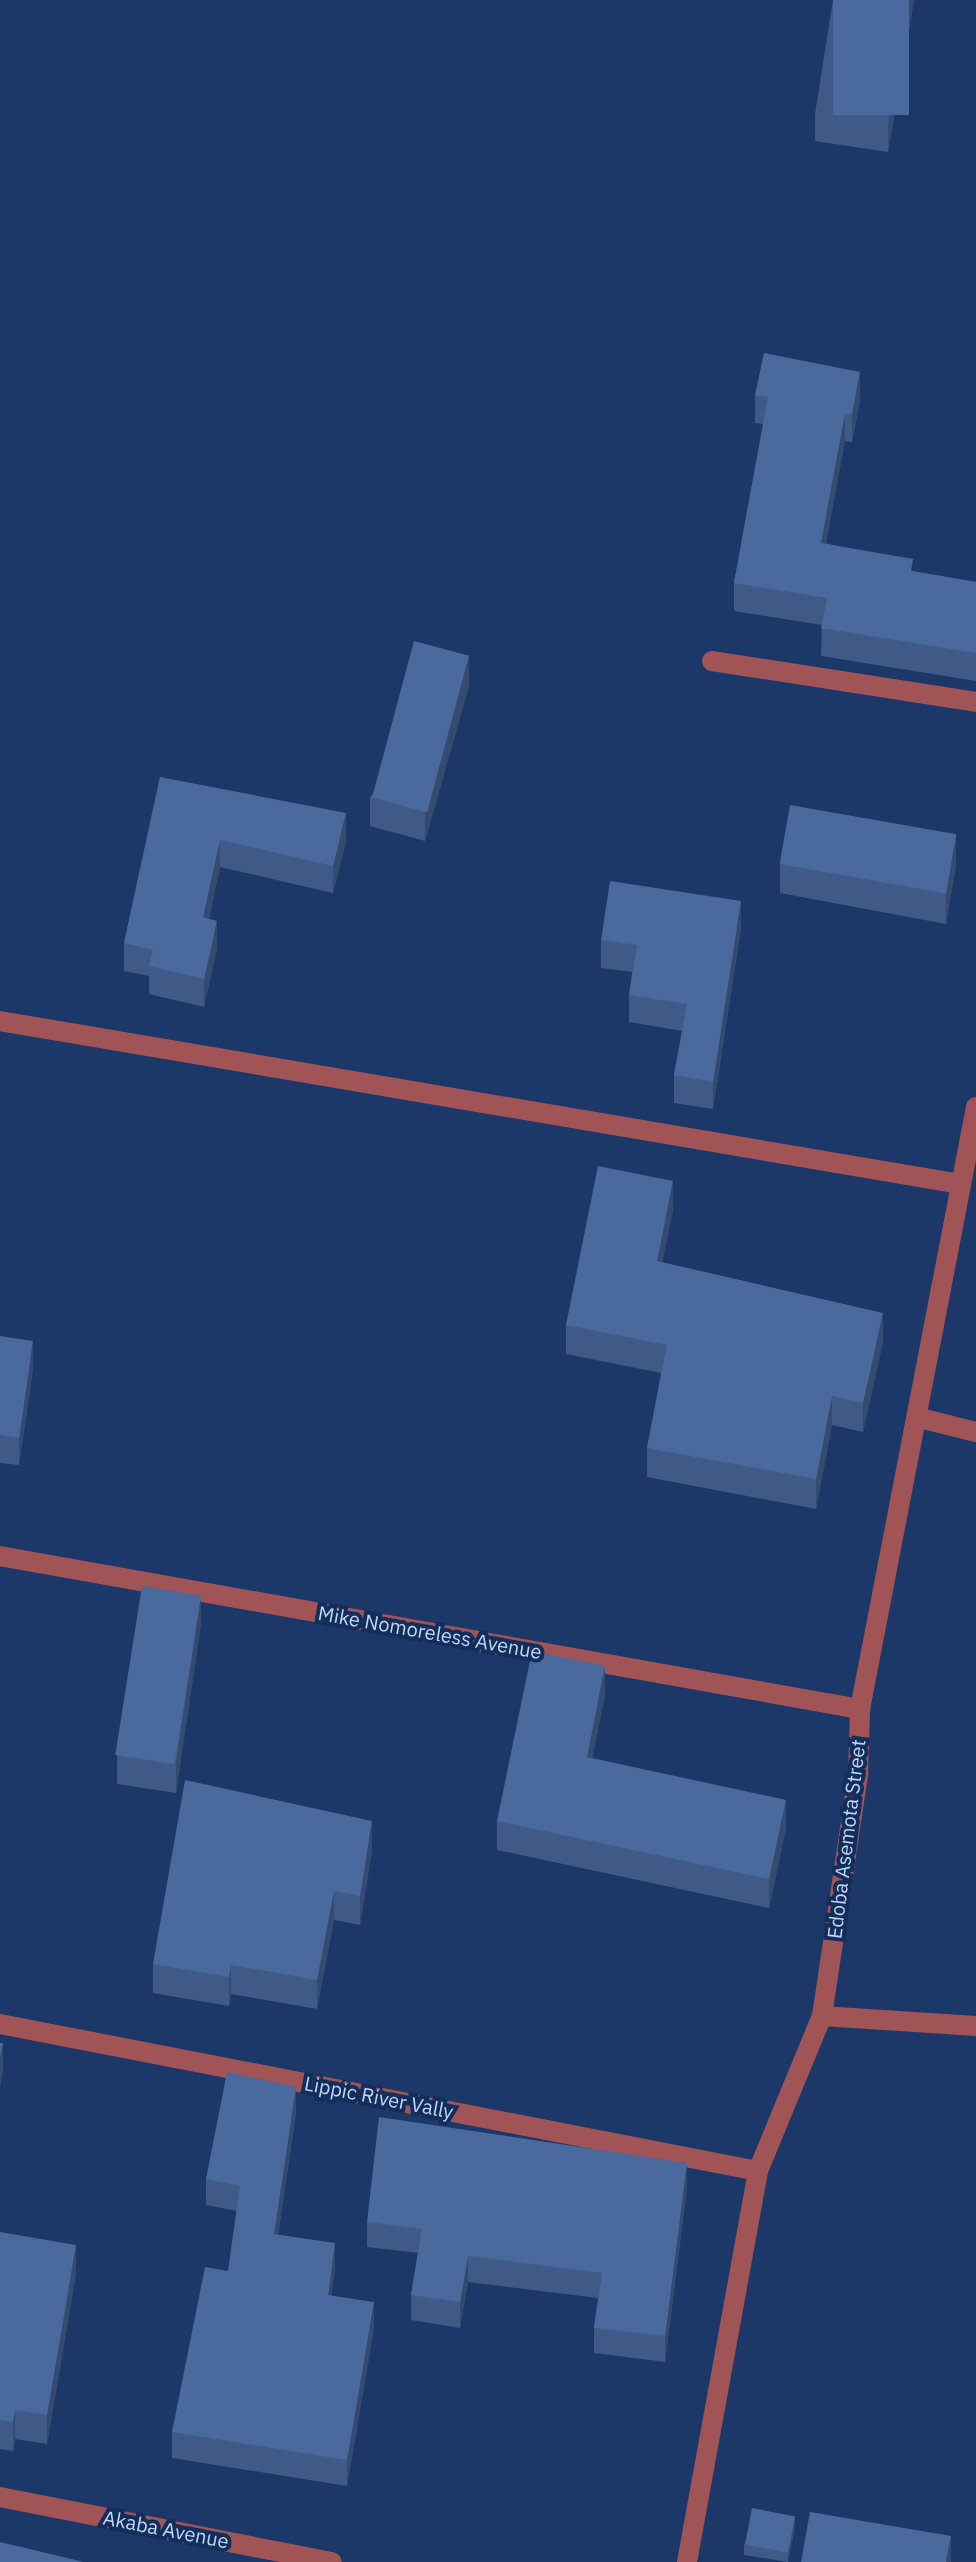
<!DOCTYPE html>
<html>
<head>
<meta charset="utf-8">
<style>
	body { margin:0 }
	#map { position:relative; width:976px; height:2562px; overflow:hidden; background:#1c3868; font-family:"IBM Plex Sans",sans-serif }
	div>[style] { position:absolute }
	.minor>* { height:20px; margin:-10px; padding:0 10px; transform-origin:10px; border-radius:10px; background:#a15455 }
	.wall>* { inset:0; background:#405a87 }
	.shaded-wall>* { inset:0; background:#344a6e }
	.building>* { inset:0; background:#4a699d; transform-origin:0 0 }
	span { translate:-50% -50%; white-space:nowrap; text-align:center; line-height:1.15; -webkit-text-stroke:8px #122e5c; paint-order:stroke }
	.street-label { font-size:20px; color:#c2d4f1 }
</style>
</head>
<body>
<div id="map">
	<div class="minor">
		<i style="left:712px;top:661px;width:267px;rotate:8.8deg"></i>
		<i style="left:0;top:1021px;width:975px;rotate:9.63deg"></i>
		<i style="left:916px;top:1417px;width:62px;rotate:14deg"></i>
		<i style="left:0;top:1556px;width:874px;rotate:10.09deg"></i>
		<i style="left:822px;top:2016px;width:154px;rotate:3.7deg"></i>
		<i style="left:0;top:2024px;width:772px;rotate:10.98deg"></i>
		<i style="left:0;top:2497px;width:338px;rotate:11.1deg"></i>
		<i style="left:687px;top:2562px;width:397px;rotate:-79.7deg"></i>
		<i style="left:758px;top:2171px;width:168px;rotate:-67.6deg"></i>
		<i style="left:822px;top:2016px;width:245px;rotate:-81.5deg"></i>
		<i style="left:858px;top:1774px;width:65px;rotate:-88.2deg"></i>
		<i style="left:860px;top:1709px;width:613px;rotate:-79.09deg"></i>
	</div>
	<div class="wall">
		<i style="clip-path:polygon(833px 0,914px 0,888px 152px,815px 141px,815px 114px)"></i>
		<i style="clip-path:polygon(755px 395px,860px 400px,852px 442px,845px 441px,826px 543px,913px 571px,976px 582px,976px 681px,821px 656px,822px 625px,734px 611px,734px 583px,763px 424px,755px 423px)"></i>
		<i style="clip-path:polygon(469px 686px,425px 841px,370px 826px,370px 797px)"></i>
		<i style="clip-path:polygon(160px 777px,346px 841px,333px 893px,220px 867px,209px 919px,217px 948px,204px 1007px,149px 994px,149px 976px,124px 971px,124px 943px)"></i>
		<i style="clip-path:polygon(780px 864px,956px 865px,946px 924px,780px 893px)"></i>
		<i style="clip-path:polygon(741px 928px,713px 1109px,674px 1103px,674px 1075px,682px 1031px,629px 1022px,629px 995px,632px 972px,601px 968px,601px 940px)"></i>
		<i style="clip-path:polygon(673px 1210px,662px 1262px,883px 1342px,863px 1432px,832px 1425px,816px 1509px,647px 1477px,647px 1448px,661px 1373px,566px 1354px,566px 1325px)"></i>
		<i style="clip-path:polygon(0 1336px,33px 1369px,19px 1465px,0 1463px)"></i>
		<i style="clip-path:polygon(201px 1624px,176px 1793px,117px 1784px,117px 1755px)"></i>
		<i style="clip-path:polygon(605px 1695px,592px 1758px,786px 1829px,769px 1908px,497px 1850px,497px 1821px)"></i>
		<i style="clip-path:polygon(372px 1850px,360px 1925px,334px 1920px,317px 2009px,231px 1994px,229px 2006px,153px 1993px,153px 1964px)"></i>
		<i style="clip-path:polygon(296px 2113px,278px 2235px,335px 2269px,331px 2295px,374px 2328px,347px 2486px,172px 2458px,172px 2432px,228px 2271px,237px 2211px,206px 2205px,206px 2179px)"></i>
		<i style="clip-path:polygon(687px 2188px,665px 2362px,594px 2353px,594px 2328px,598px 2298px,468px 2282px,460px 2328px,411px 2320px,411px 2295px,418px 2253px,367px 2247px,367px 2222px)"></i>
		<i style="clip-path:polygon(0 2232px,76px 2274px,47px 2444px,15px 2439px,13px 2451px,0 2449px)"></i>
		<i style="clip-path:polygon(795px 2527px,788px 2562px,744px 2555px,744px 2544px)"></i>
	</div>
	<div class="shaded-wall">
		<i style="clip-path:polygon(909px 0,914px 0,888px 152px,888px 125px)"></i>
		<i style="clip-path:polygon(860px 372px,860px 400px,852px 442px,852px 414px)"></i>
		<i style="clip-path:polygon(845px 413px,845px 441px,821px 570px,821px 543px)"></i>
		<i style="clip-path:polygon(469px 656px,469px 686px,425px 841px,425px 812px)"></i>
		<i style="clip-path:polygon(346px 813px,346px 841px,333px 893px,333px 866px)"></i>
		<i style="clip-path:polygon(956px 835px,956px 865px,946px 924px,946px 894px)"></i>
		<i style="clip-path:polygon(220px 840px,220px 867px,203px 944px,203px 917px)"></i>
		<i style="clip-path:polygon(741px 901px,741px 928px,713px 1109px,713px 1082px)"></i>
		<i style="clip-path:polygon(217px 921px,217px 948px,204px 1007px,204px 979px)"></i>
		<i style="clip-path:polygon(673px 1181px,673px 1210px,657px 1290px,657px 1261px)"></i>
		<i style="clip-path:polygon(883px 1313px,883px 1342px,863px 1432px,863px 1403px)"></i>
		<i style="clip-path:polygon(33px 1341px,33px 1369px,19px 1465px,19px 1438px)"></i>
		<i style="clip-path:polygon(832px 1396px,832px 1425px,816px 1509px,816px 1479px)"></i>
		<i style="clip-path:polygon(201px 1595px,201px 1624px,176px 1793px,176px 1764px)"></i>
		<i style="clip-path:polygon(605px 1666px,605px 1695px,587px 1786px,587px 1757px)"></i>
		<i style="clip-path:polygon(786px 1800px,786px 1829px,769px 1908px,769px 1879px)"></i>
		<i style="clip-path:polygon(372px 1821px,372px 1850px,360px 1925px,360px 1896px)"></i>
		<i style="clip-path:polygon(334px 1891px,334px 1920px,317px 2009px,317px 1980px)"></i>
		<i style="clip-path:polygon(231px 1965px,231px 1994px,229px 2006px,229px 1977px)"></i>
		<i style="clip-path:polygon(3px 2043px,3px 2072px,0 2088px,0 2059px)"></i>
		<i style="clip-path:polygon(296px 2087px,296px 2113px,274px 2260px,274px 2234px)"></i>
		<i style="clip-path:polygon(687px 2163px,687px 2188px,665px 2362px,665px 2336px)"></i>
		<i style="clip-path:polygon(335px 2243px,335px 2269px,328px 2321px,328px 2295px)"></i>
		<i style="clip-path:polygon(76px 2245px,76px 2274px,47px 2444px,47px 2415px)"></i>
		<i style="clip-path:polygon(468px 2256px,468px 2282px,460px 2328px,460px 2302px)"></i>
		<i style="clip-path:polygon(374px 2302px,374px 2328px,347px 2486px,347px 2460px)"></i>
		<i style="clip-path:polygon(15px 2410px,15px 2439px,13px 2451px,13px 2422px)"></i>
		<i style="clip-path:polygon(795px 2516px,795px 2527px,788px 2562px,788px 2551px)"></i>
		<i style="clip-path:polygon(951px 2536px,951px 2562px,946px 2562px)"></i>
	</div>
	<div class="building">
		<i style="left:833px;top:0;width:76px;height:115px"></i>
		<i style="clip-path:polygon(764px 353px,860px 372px,852px 414px,845px 413px,821px 543px,913px 559px,911px 571px,976px 582px,976px 653px,821px 628px,827px 598px,734px 583px,768px 397px,755px 395px)"></i>
		<i style="left:414px;top:641px;width:57px;height:162px;rotate:15deg"></i>
		<i style="clip-path:polygon(160px 777px,346px 813px,333px 866px,220px 840px,203px 917px,217px 921px,204px 979px,149px 966px,153px 950px,124px 943px)"></i>
		<i style="left:790px;top:805px;width:169px;height:60px;rotate:10deg"></i>
		<i style="clip-path:polygon(610px 881px,741px 901px,713px 1082px,674px 1075px,687px 1004px,629px 995px,637px 945px,601px 940px)"></i>
		<i style="clip-path:polygon(598px 1166px,673px 1181px,657px 1261px,883px 1313px,863px 1403px,832px 1396px,816px 1479px,647px 1448px,667px 1345px,566px 1325px)"></i>
		<i style="clip-path:polygon(0 1336px,33px 1341px,19px 1438px,0 1435px)"></i>
		<i style="left:142px;top:1586px;width:60px;height:171px;rotate:9deg"></i>
		<i style="clip-path:polygon(532px 1651px,605px 1666px,587px 1757px,786px 1800px,769px 1879px,497px 1821px)"></i>
		<i style="clip-path:polygon(185px 1780px,372px 1821px,360px 1896px,334px 1891px,317px 1980px,231px 1965px,229px 1977px,153px 1964px)"></i>
		<i style="clip-path:polygon(0 2043px,3px 2043px,0 2059px)"></i>
		<i style="clip-path:polygon(227px 2072px,296px 2087px,274px 2234px,335px 2243px,328px 2295px,374px 2302px,347px 2460px,172px 2432px,205px 2267px,228px 2271px,240px 2186px,206px 2179px)"></i>
		<i style="clip-path:polygon(379px 2117px,687px 2163px,665px 2336px,594px 2328px,602px 2273px,468px 2256px,460px 2302px,411px 2295px,422px 2229px,367px 2222px)"></i>
		<i style="clip-path:polygon(0 2232px,76px 2245px,47px 2415px,15px 2410px,13px 2422px,0 2420px)"></i>
		<i style="left:752px;top:2508px;width:44px;height:37px;rotate:11deg"></i>
		<i style="clip-path:polygon(810px 2512px,951px 2536px,946px 2562px,801px 2562px)"></i>
		<i style="clip-path:polygon(0 2542px,84px 2562px,0 2562px)"></i>
	</div>
	<div class="street-label">
		<span style="left:430px;top:1632px;rotate:10deg">Mike Nomoreless Avenue</span>
		<span style="left:846px;top:1839px;rotate:-83deg">Edoba Asemota Street</span>
		<span style="left:379px;top:2097px;rotate:11deg">Lippic River Vally</span>
		<span style="left:166px;top:2529px;rotate:11deg">Akaba Avenue</span>
	</div>
</div>
</body>
</html>
